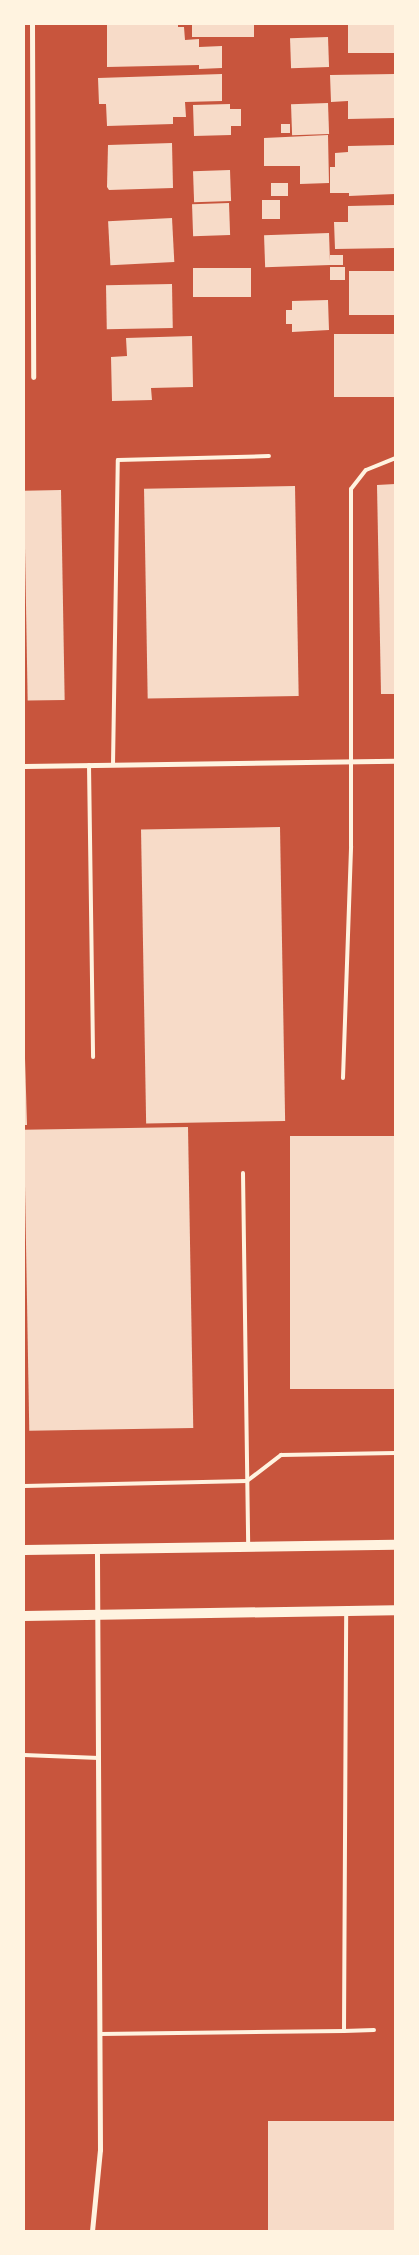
<!DOCTYPE html>
<html>
<head>
<meta charset="utf-8">
<style>
	body { margin:0 }
	#map { position:relative; width:419px; height:2255px; overflow:hidden; background:#c8553d; font-family:"Noto Serif",serif }
	div>[style] { position:absolute }
	.building>* { inset:0; background:#f7dbc8; transform-origin:0 0 }
	.service>* { height:4px; margin:-2px; padding:0 2px; transform-origin:2px; border-radius:2px; background:#fff3e0 }
	.minor>* { height:5px; margin:-2.5px; padding:0 2.5px; transform-origin:2.5px; border-radius:2.5px; background:#fff3e0 }
	.secondary>* { height:10px; margin:-5px; padding:0 5px; transform-origin:5px; border-radius:5px; background:#fff3e0 }
	span { translate:-50% -50%; white-space:nowrap; text-align:center; line-height:1.15; -webkit-text-stroke:5px #fff3e0; paint-order:stroke }
	.frame { position:absolute; inset:0; border:25px solid #fff3e0; pointer-events:none }
</style>
</head>
<body>
<div id="map">
	<div class="building">
		<i style="clip-path:polygon(107px 24px,178px 24px,178px 27px,184px 27px,185px 40px,199px 39px,199px 47px,222px 46px,222px 68px,199px 69px,199px 65px,107px 67px)"></i>
		<i style="left:192px;top:24px;width:62px;height:13px"></i>
		<i style="left:348px;top:24px;width:47px;height:29px"></i>
		<i style="left:328px;top:37px;width:30px;height:38px;rotate:88deg"></i>
		<i style="clip-path:polygon(222px 74px,222px 101px,185px 102px,186px 117px,173px 117px,173px 124px,107px 126px,106px 104px,99px 104px,98px 78px)"></i>
		<i style="clip-path:polygon(395px 74px,395px 118px,348px 119px,348px 101px,331px 102px,330px 75px)"></i>
		<i style="left:328px;top:103px;width:31px;height:37px;rotate:88deg"></i>
		<i style="clip-path:polygon(230px 104px,230px 109px,241px 109px,241px 126px,231px 126px,231px 135px,194px 136px,193px 105px)"></i>
		<i style="left:281px;top:124px;width:9px;height:9px"></i>
		<i style="clip-path:polygon(328px 135px,329px 183px,300px 184px,300px 166px,264px 166px,264px 138px)"></i>
		<i style="clip-path:polygon(172px 143px,173px 188px,109px 190px,107px 187px,108px 145px)"></i>
		<i style="clip-path:polygon(395px 145px,395px 194px,349px 196px,349px 193px,330px 193px,330px 167px,335px 167px,335px 153px,348px 152px,348px 146px)"></i>
		<i style="left:230px;top:170px;width:31px;height:37px;rotate:88deg"></i>
		<i style="left:271px;top:183px;width:17px;height:13px"></i>
		<i style="left:262px;top:200px;width:18px;height:19px"></i>
		<i style="left:229px;top:203px;width:32px;height:37px;rotate:88deg"></i>
		<i style="clip-path:polygon(395px 205px,395px 248px,335px 249px,334px 222px,348px 222px,348px 206px)"></i>
		<i style="left:172px;top:218px;width:44px;height:64px;rotate:87deg"></i>
		<i style="left:329px;top:233px;width:32px;height:65px;rotate:88deg"></i>
		<i style="left:330px;top:255px;width:13px;height:10px"></i>
		<i style="left:345px;top:267px;width:13px;height:15px;rotate:90deg"></i>
		<i style="left:251px;top:268px;width:29px;height:58px;rotate:90deg"></i>
		<i style="left:395px;top:271px;width:44px;height:46px;rotate:90deg"></i>
		<i style="left:172px;top:284px;width:44px;height:66px;rotate:89deg"></i>
		<i style="clip-path:polygon(328px 300px,329px 330px,292px 332px,292px 324px,286px 324px,286px 310px,292px 310px,292px 301px)"></i>
		<i style="left:395px;top:334px;width:63px;height:61px;rotate:90deg"></i>
		<i style="clip-path:polygon(192px 336px,193px 387px,151px 388px,152px 400px,112px 401px,111px 357px,127px 356px,126px 338px)"></i>
		<i style="clip-path:polygon(395px 484px,395px 694px,381px 694px,377px 485px)"></i>
		<i style="left:295px;top:486px;width:210px;height:151px;rotate:89deg"></i>
		<i style="left:61px;top:490px;width:210px;height:37px;rotate:89deg"></i>
		<i style="left:280px;top:827px;width:294px;height:139px;rotate:89deg"></i>
		<i style="clip-path:polygon(24px 1058px,25px 1058px,27px 1125px,24px 1125px)"></i>
		<i style="left:188px;top:1127px;width:301px;height:164px;rotate:89deg"></i>
		<i style="left:395px;top:1136px;width:253px;height:105px;rotate:90deg"></i>
		<i style="left:268px;top:2121px;width:127px;height:110px"></i>
	</div>
	<div class="service">
		<i style="left:89px;top:765px;width:292px;rotate:89.2deg"></i>
		<i style="left:113px;top:765px;width:305px;rotate:-89.1deg"></i>
		<i style="left:118px;top:460px;width:151px;rotate:-1.5deg"></i>
		<i style="left:343px;top:1078px;width:232px;rotate:-88deg"></i>
		<i style="left:351px;top:846px;width:357px;rotate:-90deg"></i>
		<i style="left:351px;top:489px;width:24px;rotate:-52deg"></i>
		<i style="left:366px;top:470px;width:31px;rotate:-22deg"></i>
		<i style="left:243px;top:1173px;width:372px;rotate:89.2deg"></i>
		<i style="left:24px;top:1486px;width:223px;rotate:-1.3deg"></i>
		<i style="left:247px;top:1481px;width:43px;rotate:-37.4deg"></i>
		<i style="left:281px;top:1455px;width:114px;rotate:-1deg"></i>
		<i style="left:24px;top:1755px;width:75px;rotate:2.3deg"></i>
		<i style="left:344px;top:2031px;width:30px;rotate:-2deg"></i>
		<i style="left:100px;top:2034px;width:244px;rotate:-0.7deg"></i>
		<i style="left:344px;top:2031px;width:420px;rotate:-89.7deg"></i>
	</div>
	<div class="minor">
		<i style="left:32px;top:24px;width:353px;rotate:89.8deg"></i>
		<i style="left:24px;top:766px;width:371px;rotate:-0.8deg"></i>
		<i style="left:92px;top:2231px;width:81px;rotate:-84.4deg"></i>
		<i style="left:100px;top:2150px;width:601px;rotate:-90.29deg"></i>
	</div>
	<div class="secondary">
		<i style="left:24px;top:1550px;width:371px;rotate:-0.8deg"></i>
		<i style="left:24px;top:1616px;width:371px;rotate:-0.9deg"></i>
	</div>
	<div class="frame"></div>
</div>
</body>
</html>
